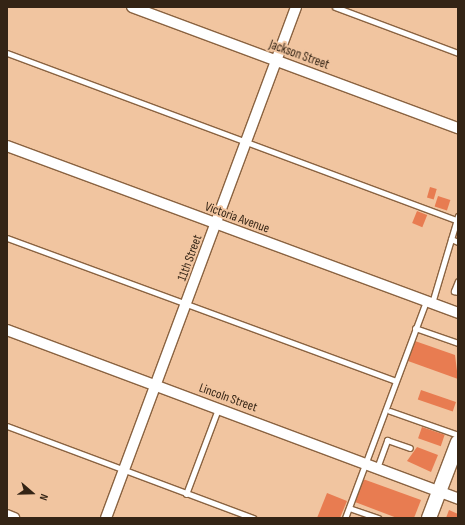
<!DOCTYPE html>
<html>
<head>
<meta charset="utf-8">
<style>
	body { margin:0 }
	#map { position:relative; width:465px; height:525px; overflow:hidden; background:#f1c5a0; font-family:"Sofia Sans Condensed",sans-serif }
	div>[style] { position:absolute }
	.building>* { inset:0; background:#e87c51; transform-origin:0 0 }
	.roads { filter:drop-shadow(1px 0 #8a6341) drop-shadow(-1px 0 #8a6341) drop-shadow(0 1px #8a6341) drop-shadow(0 -1px #8a6341) }
	.lane>* { height:5px; margin:-2.5px; padding:0 2.5px; transform-origin:2.5px; border-radius:2.5px; background:#fff }
	.street>* { height:10px; margin:-5px; padding:0 5px; transform-origin:5px; border-radius:5px; background:#fff }
	.secondary>* { height:14px; margin:-7px; padding:0 7px; transform-origin:7px; border-radius:7px; background:#fff }
	span { translate:-50% -50%; white-space:nowrap; text-align:center; line-height:1.15; -webkit-text-stroke:4px #f1c5a0; paint-order:stroke }
	.street-label { font-size:13px; color:#342415 }
	.frame { position:absolute; inset:0; border:8px solid #342415; pointer-events:none }
	.north { position:absolute; left:12px; top:473px; width:40px; height:40px; -webkit-text-stroke:3px #f1c5a0; paint-order:stroke; rotate:110deg; font-size:11px; font-weight:700; line-height:16px; text-align:center; color:#342415 }
	.north::after { content:''; display:block; margin:auto; width:14px; height:18px; background:#342415; clip-path:polygon(50% 0,100% 100%,50% 72%,0 100%) }
</style>
</head>
<body>
<div id="map">
	<div class="building">
		<i style="left:430px;top:187px;width:7px;height:11px;rotate:16deg"></i>
		<i style="left:438px;top:196px;width:13px;height:11px;rotate:18deg"></i>
		<i style="left:417px;top:211px;width:11px;height:13px;rotate:22deg"></i>
		<i style="clip-path:polygon(415px 341px,455px 355px,458px 379px,408px 361px)"></i>
		<i style="left:421px;top:390px;width:37px;height:10px;rotate:19deg"></i>
		<i style="left:422px;top:427px;width:24px;height:12px;rotate:19deg"></i>
		<i style="clip-path:polygon(417px 447px,438px 455px,431px 472px,407px 461px)"></i>
		<i style="clip-path:polygon(363px 479px,421px 500px,414px 518px,397px 518px,355px 502px)"></i>
		<i style="clip-path:polygon(327px 493px,347px 501px,340px 518px,317px 518px)"></i>
		<i style="clip-path:polygon(449px 510px,458px 514px,458px 518px,446px 518px)"></i>
	</div>
	<div class="roads">
		<div class="lane">
			<i style="left:335px;top:7px;width:131px;rotate:20.5deg"></i>
			<i style="left:7px;top:53px;width:480px;rotate:20.4deg"></i>
			<i style="left:7px;top:238px;width:414px;rotate:20.2deg"></i>
			<i style="left:451px;top:239px;width:8px;rotate:23deg"></i>
			<i style="left:458px;top:281px;width:11px;rotate:112deg"></i>
			<i style="left:454px;top:291px;width:4px;rotate:14deg"></i>
			<i style="left:432px;top:303px;width:91px;rotate:-73.4deg"></i>
			<i style="left:415px;top:328px;width:46px;rotate:19.2deg"></i>
			<i style="left:390px;top:411px;width:72px;rotate:19.4deg"></i>
			<i style="left:7px;top:426px;width:263px;rotate:20.5deg"></i>
			<i style="left:377px;top:468px;width:30px;rotate:-70deg"></i>
			<i style="left:387px;top:440px;width:24px;rotate:19deg"></i>
			<i style="left:186px;top:494px;width:91px;rotate:-69.4deg"></i>
			<i style="left:349px;top:508px;width:31px;rotate:19deg"></i>
			<i style="left:345px;top:518px;width:232px;rotate:-69.5deg"></i>
		</div>
		<div class="street">
			<i style="left:132px;top:7px;width:348px;rotate:20.4deg"></i>
			<i style="left:7px;top:146px;width:481px;rotate:20.3deg"></i>
			<i style="left:7px;top:330px;width:482px;rotate:20.5deg"></i>
			<i style="left:7px;top:515px;width:8px;rotate:23deg"></i>
			<i style="left:106px;top:518px;width:545px;rotate:-69.6deg"></i>
		</div>
		<div class="secondary">
			<i style="left:429px;top:518px;width:81px;rotate:-69.1deg"></i>
		</div>
	</div>
	<div class="street-label">
		<span style="left:299px;top:55px;rotate:20deg">Jackson Street</span>
		<span style="left:237px;top:218px;rotate:20deg">Victoria Avenue</span>
		<span style="left:190px;top:258px;rotate:-70deg">11th Street</span>
		<span style="left:228px;top:398px;rotate:20deg">Lincoln Street</span>
	</div>
	<div class="frame"></div>
	<div class="north">N</div>
</div>
</body>
</html>
